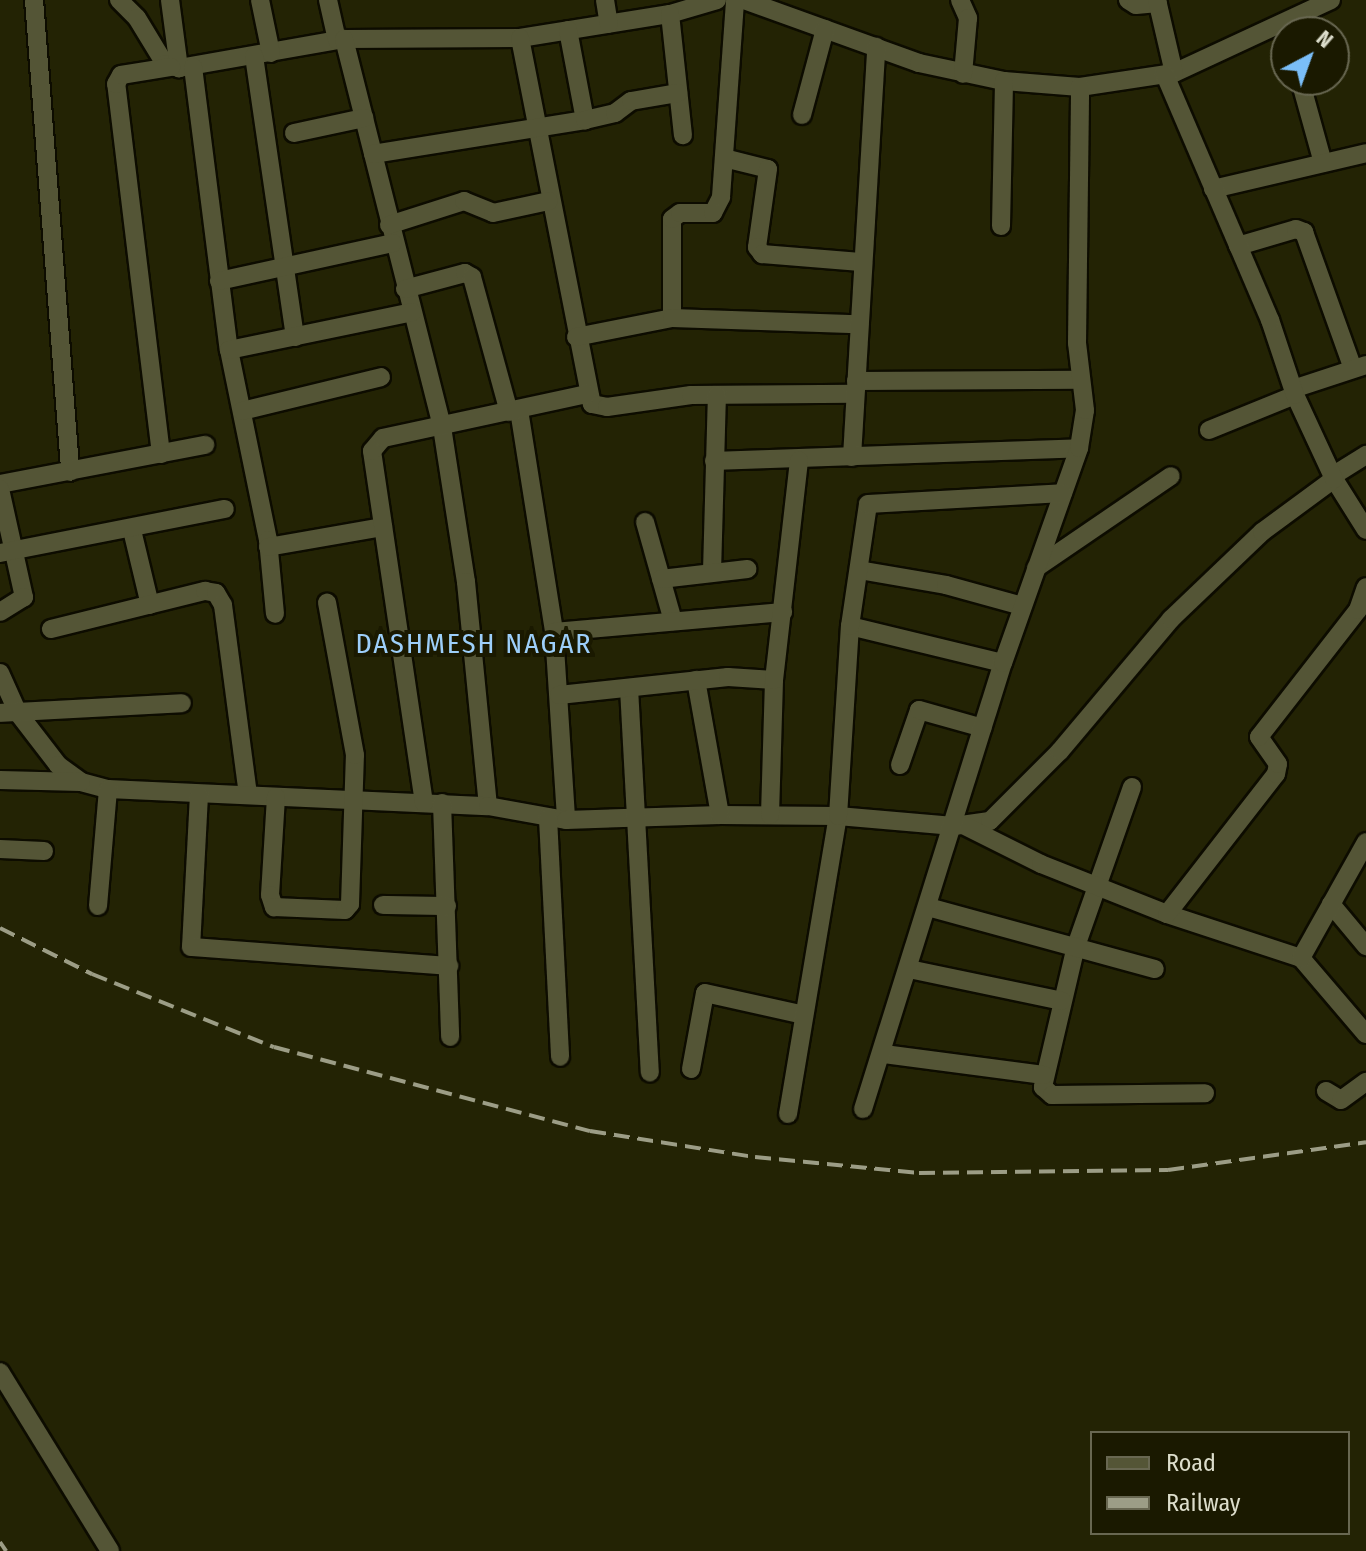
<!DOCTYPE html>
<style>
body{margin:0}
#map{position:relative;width:1366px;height:1551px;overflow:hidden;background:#232304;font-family:"Fira Sans Condensed",sans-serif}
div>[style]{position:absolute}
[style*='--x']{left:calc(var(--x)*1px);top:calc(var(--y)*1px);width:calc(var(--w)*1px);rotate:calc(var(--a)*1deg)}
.roads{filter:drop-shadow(2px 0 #0d0c00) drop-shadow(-2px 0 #0d0c00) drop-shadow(0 2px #0d0c00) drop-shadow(0 -2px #0d0c00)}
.minor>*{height:18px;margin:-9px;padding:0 9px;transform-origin:9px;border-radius:9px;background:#545536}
.rail>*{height:4px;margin-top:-2px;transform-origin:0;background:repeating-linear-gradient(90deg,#9c9d86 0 16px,transparent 0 24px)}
span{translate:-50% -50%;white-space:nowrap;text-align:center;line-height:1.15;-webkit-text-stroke:8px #1a1900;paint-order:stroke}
.neighbourhood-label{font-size:28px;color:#9dcffa;letter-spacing:2px}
.legend{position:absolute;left:1090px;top:1431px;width:260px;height:104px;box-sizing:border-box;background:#1a1900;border:2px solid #686751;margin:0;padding:10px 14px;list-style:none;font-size:24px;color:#dcddcb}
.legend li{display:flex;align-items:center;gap:16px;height:40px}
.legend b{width:40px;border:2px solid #686751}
.north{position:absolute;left:1270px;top:16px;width:80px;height:80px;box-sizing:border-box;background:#1a1900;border:2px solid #686751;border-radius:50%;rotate:41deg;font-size:22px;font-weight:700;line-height:32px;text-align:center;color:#dcddcb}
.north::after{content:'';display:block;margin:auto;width:28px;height:36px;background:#7abef8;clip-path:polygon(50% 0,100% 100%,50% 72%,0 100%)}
</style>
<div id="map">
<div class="roads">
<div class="minor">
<i style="--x:34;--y:0;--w:473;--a:85.6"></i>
<i style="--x:119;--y:0;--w:25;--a:45"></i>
<i style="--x:137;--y:18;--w:54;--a:58.7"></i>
<i style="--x:165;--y:64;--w:15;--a:16"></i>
<i style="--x:179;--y:68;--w:168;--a:-10"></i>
<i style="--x:344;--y:39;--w:176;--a:-0.3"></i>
<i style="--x:520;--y:38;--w:152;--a:-9.1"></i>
<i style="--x:670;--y:14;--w:49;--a:-16.6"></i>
<i style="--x:170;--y:0;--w:69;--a:82.5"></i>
<i style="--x:260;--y:0;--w:54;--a:78.3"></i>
<i style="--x:328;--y:0;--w:41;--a:77.3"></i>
<i style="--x:605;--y:0;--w:24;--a:81"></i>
<i style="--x:744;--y:0;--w:186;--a:19.8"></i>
<i style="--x:919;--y:63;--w:87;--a:12"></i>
<i style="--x:1004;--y:81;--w:76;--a:4.5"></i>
<i style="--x:1080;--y:87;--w:95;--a:-8.5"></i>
<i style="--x:1174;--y:73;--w:173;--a:-24.9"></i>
<i style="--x:960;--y:0;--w:20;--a:66"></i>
<i style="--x:968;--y:18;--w:56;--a:95.1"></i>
<i style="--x:1128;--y:0;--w:9;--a:32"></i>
<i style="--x:1136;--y:5;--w:22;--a:-5"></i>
<i style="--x:1157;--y:0;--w:75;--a:76.9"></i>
<i style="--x:670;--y:14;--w:122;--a:83.9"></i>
<i style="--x:568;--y:30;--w:92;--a:79.3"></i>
<i style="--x:520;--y:38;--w:373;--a:78.9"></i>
<i style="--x:592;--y:404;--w:15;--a:11"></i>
<i style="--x:607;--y:407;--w:85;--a:-8.1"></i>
<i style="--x:691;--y:395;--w:163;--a:-0.4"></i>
<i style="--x:344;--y:39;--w:400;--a:75.8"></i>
<i style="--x:442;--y:427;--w:157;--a:81.2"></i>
<i style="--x:466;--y:582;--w:225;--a:84.4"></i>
<i style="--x:254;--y:56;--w:284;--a:81.7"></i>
<i style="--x:193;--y:67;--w:285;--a:82.8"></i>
<i style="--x:229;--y:350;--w:194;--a:78.4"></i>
<i style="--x:268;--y:540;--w:74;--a:84.6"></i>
<i style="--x:1300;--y:80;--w:86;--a:74.5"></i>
<i style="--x:802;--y:115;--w:89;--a:-75"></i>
<i style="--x:294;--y:133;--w:72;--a:-12.1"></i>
<i style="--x:373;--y:154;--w:215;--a:-9.1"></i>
<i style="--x:585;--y:120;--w:31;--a:-13"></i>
<i style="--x:615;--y:113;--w:20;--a:-37"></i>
<i style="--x:631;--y:101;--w:48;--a:-9.7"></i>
<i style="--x:724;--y:158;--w:45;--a:14"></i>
<i style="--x:768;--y:169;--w:79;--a:98"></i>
<i style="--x:757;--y:247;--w:9;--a:54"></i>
<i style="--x:762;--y:254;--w:99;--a:4.6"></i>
<i style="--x:1213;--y:189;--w:157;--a:-13.2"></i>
<i style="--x:389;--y:225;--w:79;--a:-17.7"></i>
<i style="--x:464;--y:201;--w:31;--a:22"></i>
<i style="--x:493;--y:213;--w:57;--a:-12.1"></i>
<i style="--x:1001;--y:226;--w:145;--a:-88.8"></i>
<i style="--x:1238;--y:246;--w:60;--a:-16.3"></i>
<i style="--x:1296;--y:229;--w:9;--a:21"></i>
<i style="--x:1304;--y:232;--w:145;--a:70.3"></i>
<i style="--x:219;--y:281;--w:178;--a:-12.3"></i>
<i style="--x:405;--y:289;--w:62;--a:-14.9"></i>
<i style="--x:465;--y:273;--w:8;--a:30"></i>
<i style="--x:472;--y:277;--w:140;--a:74.7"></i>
<i style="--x:672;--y:318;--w:99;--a:-90"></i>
<i style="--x:672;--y:219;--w:10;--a:-37"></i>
<i style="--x:680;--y:213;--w:33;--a:0"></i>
<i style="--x:713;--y:213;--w:18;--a:-63"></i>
<i style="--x:721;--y:197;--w:197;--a:-85.9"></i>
<i style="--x:576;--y:337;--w:98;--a:-11.2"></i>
<i style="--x:672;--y:318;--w:185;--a:1.9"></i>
<i style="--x:229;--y:350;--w:187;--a:-11.7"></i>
<i style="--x:856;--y:381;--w:225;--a:-0.3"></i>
<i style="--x:1293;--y:389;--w:77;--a:-18.2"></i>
<i style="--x:519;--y:410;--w:225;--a:81"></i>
<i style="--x:554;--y:632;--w:188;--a:86.3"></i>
<i style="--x:242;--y:411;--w:143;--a:-13.7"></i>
<i style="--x:1209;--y:430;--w:93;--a:-22.1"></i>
<i style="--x:161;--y:454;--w:373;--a:-96.9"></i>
<i style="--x:116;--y:84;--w:10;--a:-61"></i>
<i style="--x:121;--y:75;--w:51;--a:-9.1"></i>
<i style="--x:852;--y:457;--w:411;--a:-86.6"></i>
<i style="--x:714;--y:461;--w:365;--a:-2"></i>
<i style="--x:1334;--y:475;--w:38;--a:-32"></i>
<i style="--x:1334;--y:479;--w:60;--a:57.9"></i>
<i style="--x:0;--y:484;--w:209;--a:-10.8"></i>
<i style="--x:0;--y:489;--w:111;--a:77.5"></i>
<i style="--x:24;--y:597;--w:28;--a:148"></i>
<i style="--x:645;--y:522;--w:103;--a:74.2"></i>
<i style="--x:132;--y:530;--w:77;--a:76.5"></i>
<i style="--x:268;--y:547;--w:117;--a:-9.9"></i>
<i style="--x:0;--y:553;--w:229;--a:-11.1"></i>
<i style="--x:1036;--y:568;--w:163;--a:-34.3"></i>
<i style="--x:859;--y:570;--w:88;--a:9.8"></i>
<i style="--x:946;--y:585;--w:79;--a:15.4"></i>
<i style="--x:712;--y:572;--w:177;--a:-88.4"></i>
<i style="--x:661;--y:579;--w:87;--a:-6.6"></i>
<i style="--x:850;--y:626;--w:157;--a:13.6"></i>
<i style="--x:51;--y:629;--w:159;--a:-13.9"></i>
<i style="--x:205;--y:591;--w:11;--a:10"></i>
<i style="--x:216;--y:593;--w:14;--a:60"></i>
<i style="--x:223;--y:605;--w:191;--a:82.5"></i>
<i style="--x:554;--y:632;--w:230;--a:-5"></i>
<i style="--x:0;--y:673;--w:44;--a:65.8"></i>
<i style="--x:18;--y:713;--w:66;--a:52.4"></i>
<i style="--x:58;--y:765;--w:29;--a:36"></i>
<i style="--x:81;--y:782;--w:28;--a:15"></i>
<i style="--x:108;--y:789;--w:380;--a:2.6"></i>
<i style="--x:488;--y:806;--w:79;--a:10.2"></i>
<i style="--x:566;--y:820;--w:154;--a:-1.9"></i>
<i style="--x:720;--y:815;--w:118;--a:0.5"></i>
<i style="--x:838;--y:816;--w:116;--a:4.9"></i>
<i style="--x:954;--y:826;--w:36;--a:-8"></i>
<i style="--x:990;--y:821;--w:99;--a:-45"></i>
<i style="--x:1060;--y:751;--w:172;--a:-49.9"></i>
<i style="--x:1171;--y:619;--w:126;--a:-43.7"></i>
<i style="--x:1262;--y:532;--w:89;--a:-36.4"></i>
<i style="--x:1334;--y:479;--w:93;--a:-114.9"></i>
<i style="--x:1295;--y:395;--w:79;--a:-108.4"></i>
<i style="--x:1270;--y:320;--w:267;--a:-113.2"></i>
<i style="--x:696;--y:680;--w:137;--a:79.9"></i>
<i style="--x:629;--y:688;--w:385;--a:86.9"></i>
<i style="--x:559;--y:695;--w:170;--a:-6.1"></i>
<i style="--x:728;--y:677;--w:46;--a:3.7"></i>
<i style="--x:0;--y:713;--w:182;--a:-3.1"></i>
<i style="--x:900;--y:765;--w:58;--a:-70.9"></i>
<i style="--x:919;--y:710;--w:66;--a:15.7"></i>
<i style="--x:0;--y:780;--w:81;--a:1.4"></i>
<i style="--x:1132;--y:787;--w:169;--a:109.4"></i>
<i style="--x:1076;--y:946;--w:145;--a:103.2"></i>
<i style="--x:1043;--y:1087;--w:12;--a:42"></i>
<i style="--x:1052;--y:1095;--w:153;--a:-0.7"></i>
<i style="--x:199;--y:795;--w:152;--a:93"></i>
<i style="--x:191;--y:947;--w:259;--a:4.2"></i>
<i style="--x:276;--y:797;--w:98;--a:93.5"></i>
<i style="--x:270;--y:895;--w:13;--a:72"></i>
<i style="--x:274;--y:907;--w:71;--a:2.4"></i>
<i style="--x:345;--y:910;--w:8;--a:-50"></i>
<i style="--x:350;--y:904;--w:149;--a:-88.1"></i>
<i style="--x:355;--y:755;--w:155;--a:-100.4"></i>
<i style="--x:424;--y:803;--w:356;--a:-98.4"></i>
<i style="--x:372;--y:451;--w:17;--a:-50"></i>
<i style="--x:383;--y:438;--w:209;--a:-12.2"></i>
<i style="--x:442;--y:803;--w:234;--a:88"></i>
<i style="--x:770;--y:815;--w:135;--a:-88.3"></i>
<i style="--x:774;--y:680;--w:221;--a:-83.5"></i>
<i style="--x:548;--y:818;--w:239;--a:87.1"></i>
<i style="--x:965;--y:826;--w:85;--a:26.6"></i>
<i style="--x:1041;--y:864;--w:136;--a:21.6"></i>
<i style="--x:1167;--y:914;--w:141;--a:18.2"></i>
<i style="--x:1301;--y:958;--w:100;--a:49.5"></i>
<i style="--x:0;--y:849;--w:44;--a:2.6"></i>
<i style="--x:1331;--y:904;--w:55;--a:50.2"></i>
<i style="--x:383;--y:905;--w:64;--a:0.9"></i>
<i style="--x:98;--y:906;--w:117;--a:-85.1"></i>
<i style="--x:928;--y:907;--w:235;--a:15.3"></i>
<i style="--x:1167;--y:914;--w:177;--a:-52.1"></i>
<i style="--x:1276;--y:774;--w:10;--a:-79"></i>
<i style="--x:1278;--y:764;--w:33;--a:-125"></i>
<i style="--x:1259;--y:737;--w:161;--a:-52.1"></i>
<i style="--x:1358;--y:610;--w:24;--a:-71"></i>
<i style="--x:1301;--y:958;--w:133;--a:-60.7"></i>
<i style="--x:909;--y:969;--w:156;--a:11.8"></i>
<i style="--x:884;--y:1054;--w:161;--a:7.5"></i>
<i style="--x:691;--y:1069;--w:77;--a:-79.6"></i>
<i style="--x:705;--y:993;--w:101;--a:12.5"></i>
<i style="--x:1326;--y:1091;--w:17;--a:31"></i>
<i style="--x:1341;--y:1100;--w:31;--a:-36"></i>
<i style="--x:863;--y:1109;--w:467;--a:-72.6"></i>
<i style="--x:1003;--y:663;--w:228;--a:-70.5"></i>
<i style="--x:1079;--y:448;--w:38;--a:-81"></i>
<i style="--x:1085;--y:410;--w:67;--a:-96.8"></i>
<i style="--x:1077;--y:343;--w:256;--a:-89.3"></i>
<i style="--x:788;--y:1114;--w:302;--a:-80.5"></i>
<i style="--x:838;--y:816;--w:190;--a:-86.4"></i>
<i style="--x:850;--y:626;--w:123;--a:-81.6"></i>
<i style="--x:868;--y:504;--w:195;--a:-3.2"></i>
<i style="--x:0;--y:1372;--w:210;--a:58.4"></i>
</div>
</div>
<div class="rail">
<i style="--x:0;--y:928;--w:103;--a:26.6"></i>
<i style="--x:92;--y:974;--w:196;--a:21.9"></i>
<i style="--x:274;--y:1047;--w:327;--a:14.9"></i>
<i style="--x:590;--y:1131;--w:167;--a:9"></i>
<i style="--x:755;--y:1157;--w:165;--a:5.6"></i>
<i style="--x:919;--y:1173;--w:249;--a:-0.7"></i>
<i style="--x:1168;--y:1170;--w:200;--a:-8"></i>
<i style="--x:0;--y:1542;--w:11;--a:56"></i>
</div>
<div class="neighbourhood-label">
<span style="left:474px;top:644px">DASHMESH NAGAR</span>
</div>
<ul class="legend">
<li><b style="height:10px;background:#545536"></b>Road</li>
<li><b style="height:10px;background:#9c9d86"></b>Railway</li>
</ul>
<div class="north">N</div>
</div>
